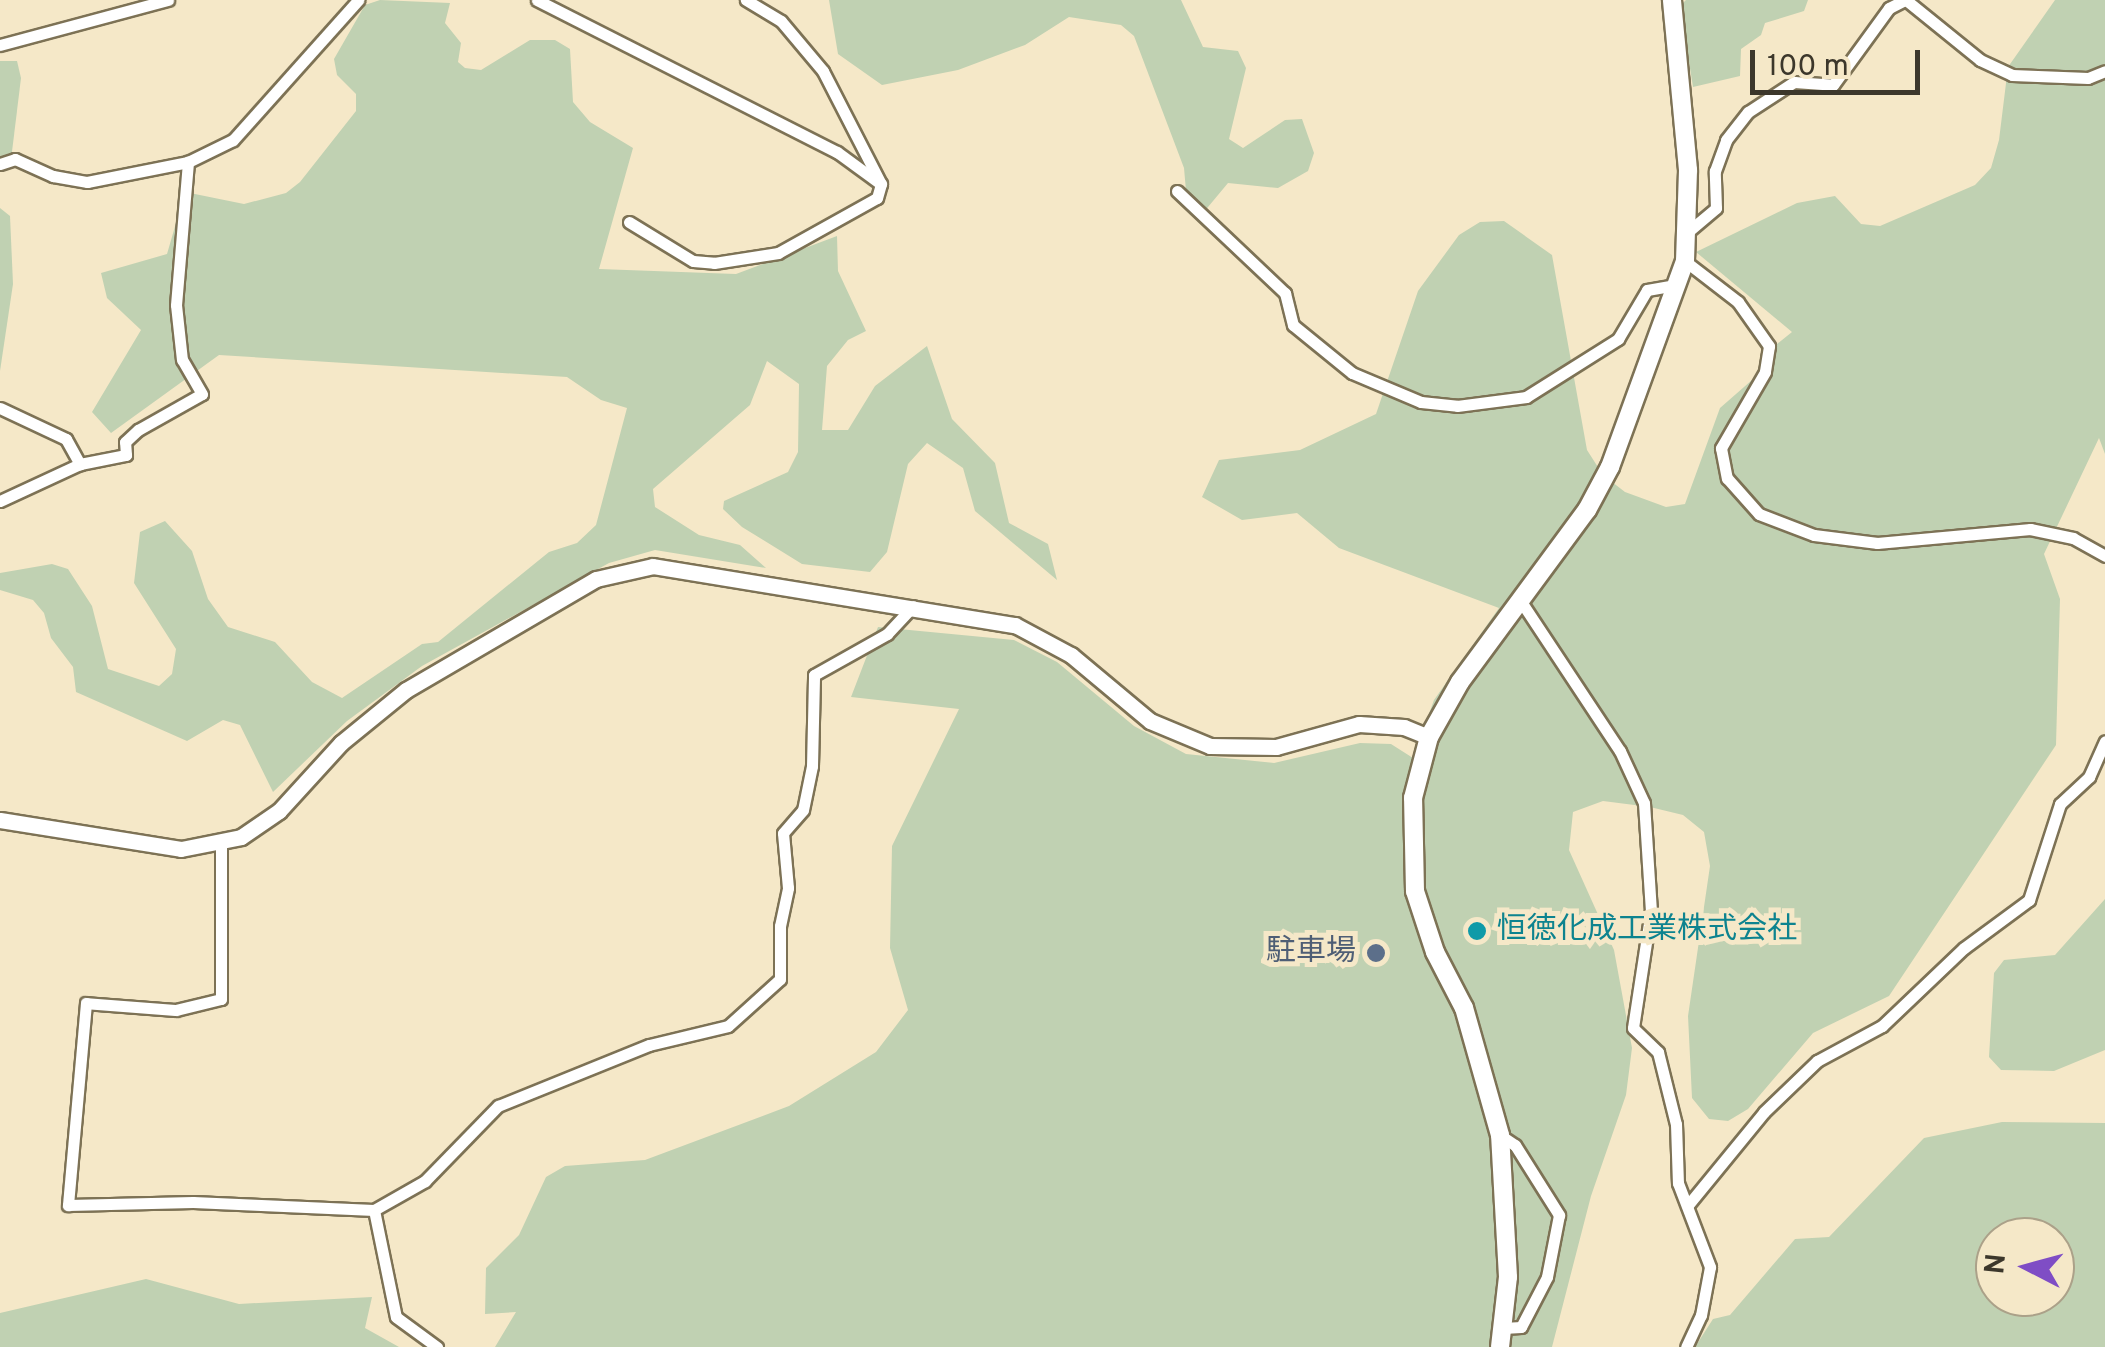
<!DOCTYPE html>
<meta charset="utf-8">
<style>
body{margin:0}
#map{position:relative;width:2105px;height:1347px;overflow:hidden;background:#f5e8c8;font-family:Overpass,"Noto Sans JP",sans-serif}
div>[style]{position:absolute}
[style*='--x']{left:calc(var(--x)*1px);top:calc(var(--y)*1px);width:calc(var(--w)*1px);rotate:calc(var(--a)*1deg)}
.green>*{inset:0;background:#c0d1b2}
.roads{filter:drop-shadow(2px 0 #7d7255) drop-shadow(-2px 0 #7d7255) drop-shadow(0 2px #7d7255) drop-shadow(0 -2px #7d7255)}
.minor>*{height:11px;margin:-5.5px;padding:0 5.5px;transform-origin:5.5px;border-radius:5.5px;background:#fff}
.tertiary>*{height:15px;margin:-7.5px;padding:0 7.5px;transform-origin:7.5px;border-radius:7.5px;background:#fff}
.secondary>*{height:18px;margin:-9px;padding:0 9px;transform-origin:9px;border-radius:9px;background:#fff}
.dots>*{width:28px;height:28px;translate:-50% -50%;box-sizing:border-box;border:5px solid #f5e8c8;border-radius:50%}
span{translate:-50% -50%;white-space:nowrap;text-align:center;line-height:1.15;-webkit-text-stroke:10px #f5e8c8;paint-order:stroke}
.culture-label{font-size:30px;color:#0d838f}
.left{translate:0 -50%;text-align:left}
.service-label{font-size:30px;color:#4e5e75}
.right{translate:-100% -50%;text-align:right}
.north{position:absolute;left:1975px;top:1217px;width:100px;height:100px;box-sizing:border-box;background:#f5e8c8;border:2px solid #aba189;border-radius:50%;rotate:276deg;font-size:28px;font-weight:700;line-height:40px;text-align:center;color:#3c372b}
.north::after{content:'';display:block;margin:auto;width:35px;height:45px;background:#7f4dc5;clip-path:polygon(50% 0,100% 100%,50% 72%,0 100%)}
.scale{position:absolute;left:1750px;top:50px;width:170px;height:45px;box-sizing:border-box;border:5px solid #3c372b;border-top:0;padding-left:12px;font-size:30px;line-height:35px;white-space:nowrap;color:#3c372b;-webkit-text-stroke:8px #f5e8c8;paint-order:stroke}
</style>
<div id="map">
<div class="green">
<i style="clip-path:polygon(380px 0,450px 3px,445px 23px,461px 43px,458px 62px,465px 68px,481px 70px,530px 40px,555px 40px,570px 49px,573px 102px,590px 122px,633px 148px,599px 269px,736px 274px,837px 236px,838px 271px,866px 331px,848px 340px,827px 366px,822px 430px,848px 430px,875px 386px,927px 346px,952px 419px,995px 463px,1009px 523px,1048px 544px,1057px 580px,975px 511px,963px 468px,927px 443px,908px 464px,887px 552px,870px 572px,802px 564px,742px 527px,723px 509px,724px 501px,788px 472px,798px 452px,799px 384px,767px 361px,750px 405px,653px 489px,655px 507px,699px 535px,740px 545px,766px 568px,655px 550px,609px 563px,422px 666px,347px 721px,273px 792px,240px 725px,223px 720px,187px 741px,76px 692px,73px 667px,51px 638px,44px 613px,33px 600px,0 590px,0 573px,52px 564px,68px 569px,92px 606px,108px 669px,159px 686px,172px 674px,176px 649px,134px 583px,140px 532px,165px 521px,192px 551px,208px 599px,228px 627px,275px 642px,312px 682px,342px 698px,422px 644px,438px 642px,549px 552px,577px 543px,596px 525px,627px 408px,601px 400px,567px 377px,219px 355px,111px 433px,92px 412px,141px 330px,107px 298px,101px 273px,167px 254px,185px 192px,244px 204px,286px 193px,300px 182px,356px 111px,356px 94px,337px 75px,334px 59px,365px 5px)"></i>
<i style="clip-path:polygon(829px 0,1181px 0,1203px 47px,1238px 51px,1246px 68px,1229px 139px,1243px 148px,1285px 120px,1302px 119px,1314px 153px,1308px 171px,1278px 188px,1228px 183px,1203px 213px,1187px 202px,1184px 168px,1134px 36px,1121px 25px,1069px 17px,1025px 45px,958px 70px,882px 85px,838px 54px)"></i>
<i style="clip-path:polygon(1686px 0,1808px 0,1804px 11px,1765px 23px,1761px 35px,1741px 49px,1740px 76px,1693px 87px,1680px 6px)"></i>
<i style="clip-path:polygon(2055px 0,2105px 0,2105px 454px,2099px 438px,2044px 554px,2060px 599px,2056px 745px,1889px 996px,1813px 1033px,1748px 1109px,1728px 1121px,1709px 1119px,1692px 1098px,1688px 1016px,1710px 866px,1704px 832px,1683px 815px,1650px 807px,1603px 801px,1573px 812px,1569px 850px,1614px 950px,1632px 1048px,1626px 1095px,1591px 1196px,1552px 1347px,495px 1347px,516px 1312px,485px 1314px,486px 1268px,519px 1235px,546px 1177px,565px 1166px,645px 1160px,789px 1106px,876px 1052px,908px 1010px,890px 948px,892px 846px,959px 709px,851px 697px,878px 627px,1014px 640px,1057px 662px,1134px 726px,1186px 754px,1274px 763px,1360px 743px,1391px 744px,1413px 758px,1434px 700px,1499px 608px,1339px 548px,1297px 513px,1242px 520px,1202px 497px,1219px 460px,1300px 450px,1376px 414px,1418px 291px,1459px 235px,1480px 222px,1504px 221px,1552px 255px,1587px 450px,1603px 475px,1625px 492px,1666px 507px,1685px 504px,1720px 408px,1768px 366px,1777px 344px,1792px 332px,1696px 252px,1797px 203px,1835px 196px,1861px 224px,1880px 226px,1975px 185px,1991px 168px,1999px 140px,2008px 67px)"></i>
<i style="clip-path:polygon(0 61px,17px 61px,21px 78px,10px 168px,0 171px)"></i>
<i style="clip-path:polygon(0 208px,10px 216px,13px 284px,0 371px)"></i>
<i style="clip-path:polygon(2105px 899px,2105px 1050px,2054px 1071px,2001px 1070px,1989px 1057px,1994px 973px,2004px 960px,2055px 955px)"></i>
<i style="clip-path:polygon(evenodd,2002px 1122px,2105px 1123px,2105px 1347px,1695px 1347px,1713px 1319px,1730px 1315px,1795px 1239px,1829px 1237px,1924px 1138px,2002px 1122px,1995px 1237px,2055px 1237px,2055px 1297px,1995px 1297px,1995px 1237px)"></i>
<i style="clip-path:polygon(146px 1279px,239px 1304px,372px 1297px,365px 1328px,399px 1347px,0 1347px,0 1313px)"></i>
</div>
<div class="roads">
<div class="minor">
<i style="--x:537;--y:0;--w:336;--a:26.9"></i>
<i style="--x:837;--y:152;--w:51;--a:36.2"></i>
<i style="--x:1906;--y:0;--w:95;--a:39"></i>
<i style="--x:1980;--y:60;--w:35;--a:25"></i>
<i style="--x:2012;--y:75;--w:76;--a:2.3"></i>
<i style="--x:2088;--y:78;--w:18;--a:-22"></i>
<i style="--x:0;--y:45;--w:174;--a:-15"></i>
<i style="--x:0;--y:164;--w:16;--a:-18"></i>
<i style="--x:15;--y:159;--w:42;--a:24.1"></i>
<i style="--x:53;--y:176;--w:35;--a:10"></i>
<i style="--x:87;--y:182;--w:103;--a:-11.2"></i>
<i style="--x:188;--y:162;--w:50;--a:-26.1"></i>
<i style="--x:233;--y:140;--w:188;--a:-48.2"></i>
<i style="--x:1177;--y:191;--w:149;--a:43.4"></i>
<i style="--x:1285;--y:293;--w:33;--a:76"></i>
<i style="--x:1293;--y:325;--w:76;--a:39.1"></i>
<i style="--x:1352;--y:373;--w:75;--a:22.8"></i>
<i style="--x:1421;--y:402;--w:36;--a:6"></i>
<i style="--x:1457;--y:406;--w:70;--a:-7.4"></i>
<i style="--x:1526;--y:397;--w:109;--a:-32.2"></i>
<i style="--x:1618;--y:339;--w:57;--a:-59.4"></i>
<i style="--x:1647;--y:290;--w:29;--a:-10"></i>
<i style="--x:629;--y:222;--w:75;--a:31.4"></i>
<i style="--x:693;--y:261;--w:21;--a:5"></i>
<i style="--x:714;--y:263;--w:65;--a:-8.9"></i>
<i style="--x:778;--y:253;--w:113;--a:-29.1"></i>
<i style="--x:877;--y:198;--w:15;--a:-74"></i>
<i style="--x:881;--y:184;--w:127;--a:-117.2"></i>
<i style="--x:823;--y:71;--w:65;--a:-130"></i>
<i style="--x:781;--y:21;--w:41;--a:-149"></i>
<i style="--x:1690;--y:230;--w:34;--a:-40"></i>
<i style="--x:1716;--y:208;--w:37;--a:-92"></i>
<i style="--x:1715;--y:171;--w:33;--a:-70"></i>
<i style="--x:1726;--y:140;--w:36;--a:-52"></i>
<i style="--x:1748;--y:112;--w:55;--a:-33.1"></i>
<i style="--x:1794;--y:82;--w:39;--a:4"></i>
<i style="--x:1833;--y:85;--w:95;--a:-54"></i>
<i style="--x:1889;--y:8;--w:18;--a:-27"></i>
<i style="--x:1685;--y:261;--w:67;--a:37.7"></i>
<i style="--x:1738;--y:302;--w:54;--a:54.8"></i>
<i style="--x:1769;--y:346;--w:26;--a:99"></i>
<i style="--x:1765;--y:372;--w:88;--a:120.1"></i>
<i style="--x:1721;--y:448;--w:31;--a:79"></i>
<i style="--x:1727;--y:478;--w:48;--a:48.4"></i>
<i style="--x:1759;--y:514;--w:59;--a:20.9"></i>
<i style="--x:1814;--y:535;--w:64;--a:7.2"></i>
<i style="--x:1877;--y:543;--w:154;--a:-5.2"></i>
<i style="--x:2030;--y:529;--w:44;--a:11.8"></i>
<i style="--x:2073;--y:538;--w:37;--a:29"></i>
<i style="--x:0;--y:408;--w:73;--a:25.2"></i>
<i style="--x:66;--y:439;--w:29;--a:61"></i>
<i style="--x:0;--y:501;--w:88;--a:-24.8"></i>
<i style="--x:80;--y:464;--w:47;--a:-11.1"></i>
<i style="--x:126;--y:455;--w:13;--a:-94"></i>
<i style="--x:125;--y:442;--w:18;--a:-43"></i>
<i style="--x:138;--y:430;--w:73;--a:-29.4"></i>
<i style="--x:202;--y:394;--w:39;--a:-120"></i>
<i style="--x:182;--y:360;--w:55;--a:-96.2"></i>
<i style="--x:176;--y:305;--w:144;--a:-85.2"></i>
<i style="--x:1520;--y:600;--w:181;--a:56.5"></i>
<i style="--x:1620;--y:751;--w:57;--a:65.2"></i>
<i style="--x:1644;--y:803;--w:107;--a:86.3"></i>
<i style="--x:1651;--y:910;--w:119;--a:98.7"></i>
<i style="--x:1633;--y:1028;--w:35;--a:44"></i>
<i style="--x:1658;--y:1052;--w:74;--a:76"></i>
<i style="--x:1676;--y:1124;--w:59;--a:88.1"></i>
<i style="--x:1678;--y:1183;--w:90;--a:69.1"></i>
<i style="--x:1710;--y:1267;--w:49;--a:100.6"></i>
<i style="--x:1701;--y:1315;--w:35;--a:115"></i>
<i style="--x:221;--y:845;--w:154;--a:90"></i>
<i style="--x:221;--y:999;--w:46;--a:166.3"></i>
<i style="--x:176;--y:1010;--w:90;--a:-175.6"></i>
<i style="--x:86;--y:1003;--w:203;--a:95.1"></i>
<i style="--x:68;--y:1205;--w:125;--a:-1.4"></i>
<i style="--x:193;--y:1202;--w:181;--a:2.5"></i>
<i style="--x:374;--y:1210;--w:59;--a:-29.6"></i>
<i style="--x:425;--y:1181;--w:105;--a:-45.8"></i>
<i style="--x:498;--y:1106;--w:163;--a:-22"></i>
<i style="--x:649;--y:1045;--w:81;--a:-13.5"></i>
<i style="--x:728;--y:1026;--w:70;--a:-42.1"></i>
<i style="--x:780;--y:979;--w:53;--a:-90"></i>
<i style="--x:780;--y:926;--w:39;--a:-78"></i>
<i style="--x:788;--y:888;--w:55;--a:-95.2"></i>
<i style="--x:783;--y:833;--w:30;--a:-49"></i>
<i style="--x:803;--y:810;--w:45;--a:-78.4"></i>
<i style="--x:812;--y:766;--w:91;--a:-88.7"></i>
<i style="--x:814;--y:675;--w:84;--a:-29.3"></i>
<i style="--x:887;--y:634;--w:38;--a:-47"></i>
<i style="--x:1500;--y:1135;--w:18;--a:34"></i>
<i style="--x:1515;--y:1145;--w:83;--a:57.8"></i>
<i style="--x:1559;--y:1215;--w:63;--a:101"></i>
<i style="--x:1547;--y:1277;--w:56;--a:117.5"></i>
<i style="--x:1521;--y:1327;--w:18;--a:177"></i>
<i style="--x:1688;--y:1205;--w:120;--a:-50.7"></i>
<i style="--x:1764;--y:1112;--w:74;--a:-43.9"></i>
<i style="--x:1817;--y:1061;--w:74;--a:-28.3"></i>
<i style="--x:1882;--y:1026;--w:113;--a:-43.6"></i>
<i style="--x:1964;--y:948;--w:81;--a:-36.4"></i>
<i style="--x:2029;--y:900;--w:101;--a:-72.1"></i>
<i style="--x:2060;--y:804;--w:40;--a:-43"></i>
<i style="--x:2089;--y:777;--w:39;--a:-66"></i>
<i style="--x:374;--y:1210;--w:109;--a:78.4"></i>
<i style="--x:396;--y:1317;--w:51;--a:36.2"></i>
</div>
<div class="tertiary">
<i style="--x:0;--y:820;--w:183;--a:9.1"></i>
<i style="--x:181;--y:849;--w:61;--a:-11.3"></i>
<i style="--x:241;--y:837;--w:46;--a:-34.4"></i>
<i style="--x:279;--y:811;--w:92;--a:-47.6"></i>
<i style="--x:341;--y:743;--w:84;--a:-39.2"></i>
<i style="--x:406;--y:690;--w:220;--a:-30.3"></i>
<i style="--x:596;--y:579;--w:58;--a:-12.8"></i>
<i style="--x:653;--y:566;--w:367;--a:9.3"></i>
<i style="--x:1015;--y:625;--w:64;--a:28.2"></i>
<i style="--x:1071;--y:655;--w:103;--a:39.9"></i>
<i style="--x:1150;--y:721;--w:65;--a:22.6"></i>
<i style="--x:1210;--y:746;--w:66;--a:0.9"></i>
<i style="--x:1276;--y:747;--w:86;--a:-15.5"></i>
<i style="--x:1359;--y:724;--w:45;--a:3.8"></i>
<i style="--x:1404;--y:727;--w:27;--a:22"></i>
</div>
<div class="secondary">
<i style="--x:1500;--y:1347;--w:70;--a:-83.5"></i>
<i style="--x:1508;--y:1277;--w:142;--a:-93.2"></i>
<i style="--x:1500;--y:1135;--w:132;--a:-105.8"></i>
<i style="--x:1464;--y:1008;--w:63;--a:-117.4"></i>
<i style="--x:1435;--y:952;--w:64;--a:-108.2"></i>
<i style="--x:1415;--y:891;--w:93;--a:-91.2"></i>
<i style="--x:1413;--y:798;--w:63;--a:-75.3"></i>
<i style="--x:1429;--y:737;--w:63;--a:-60.6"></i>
<i style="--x:1460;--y:682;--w:214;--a:-53.6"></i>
<i style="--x:1587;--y:510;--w:49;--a:-61.9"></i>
<i style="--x:1610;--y:467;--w:219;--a:-70"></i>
<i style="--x:1685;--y:261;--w:91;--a:-88.1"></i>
<i style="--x:1688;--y:170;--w:171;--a:-95.4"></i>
</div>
</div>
<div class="dots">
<i style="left:1477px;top:931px;background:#0f9aa8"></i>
<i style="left:1376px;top:953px;background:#5c6f8a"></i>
</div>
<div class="culture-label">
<span class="left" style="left:1497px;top:931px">恒徳化成工業株式会社</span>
</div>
<div class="service-label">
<span class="right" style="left:1356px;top:953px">駐車場</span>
</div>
<div class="north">N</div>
<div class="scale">100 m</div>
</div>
